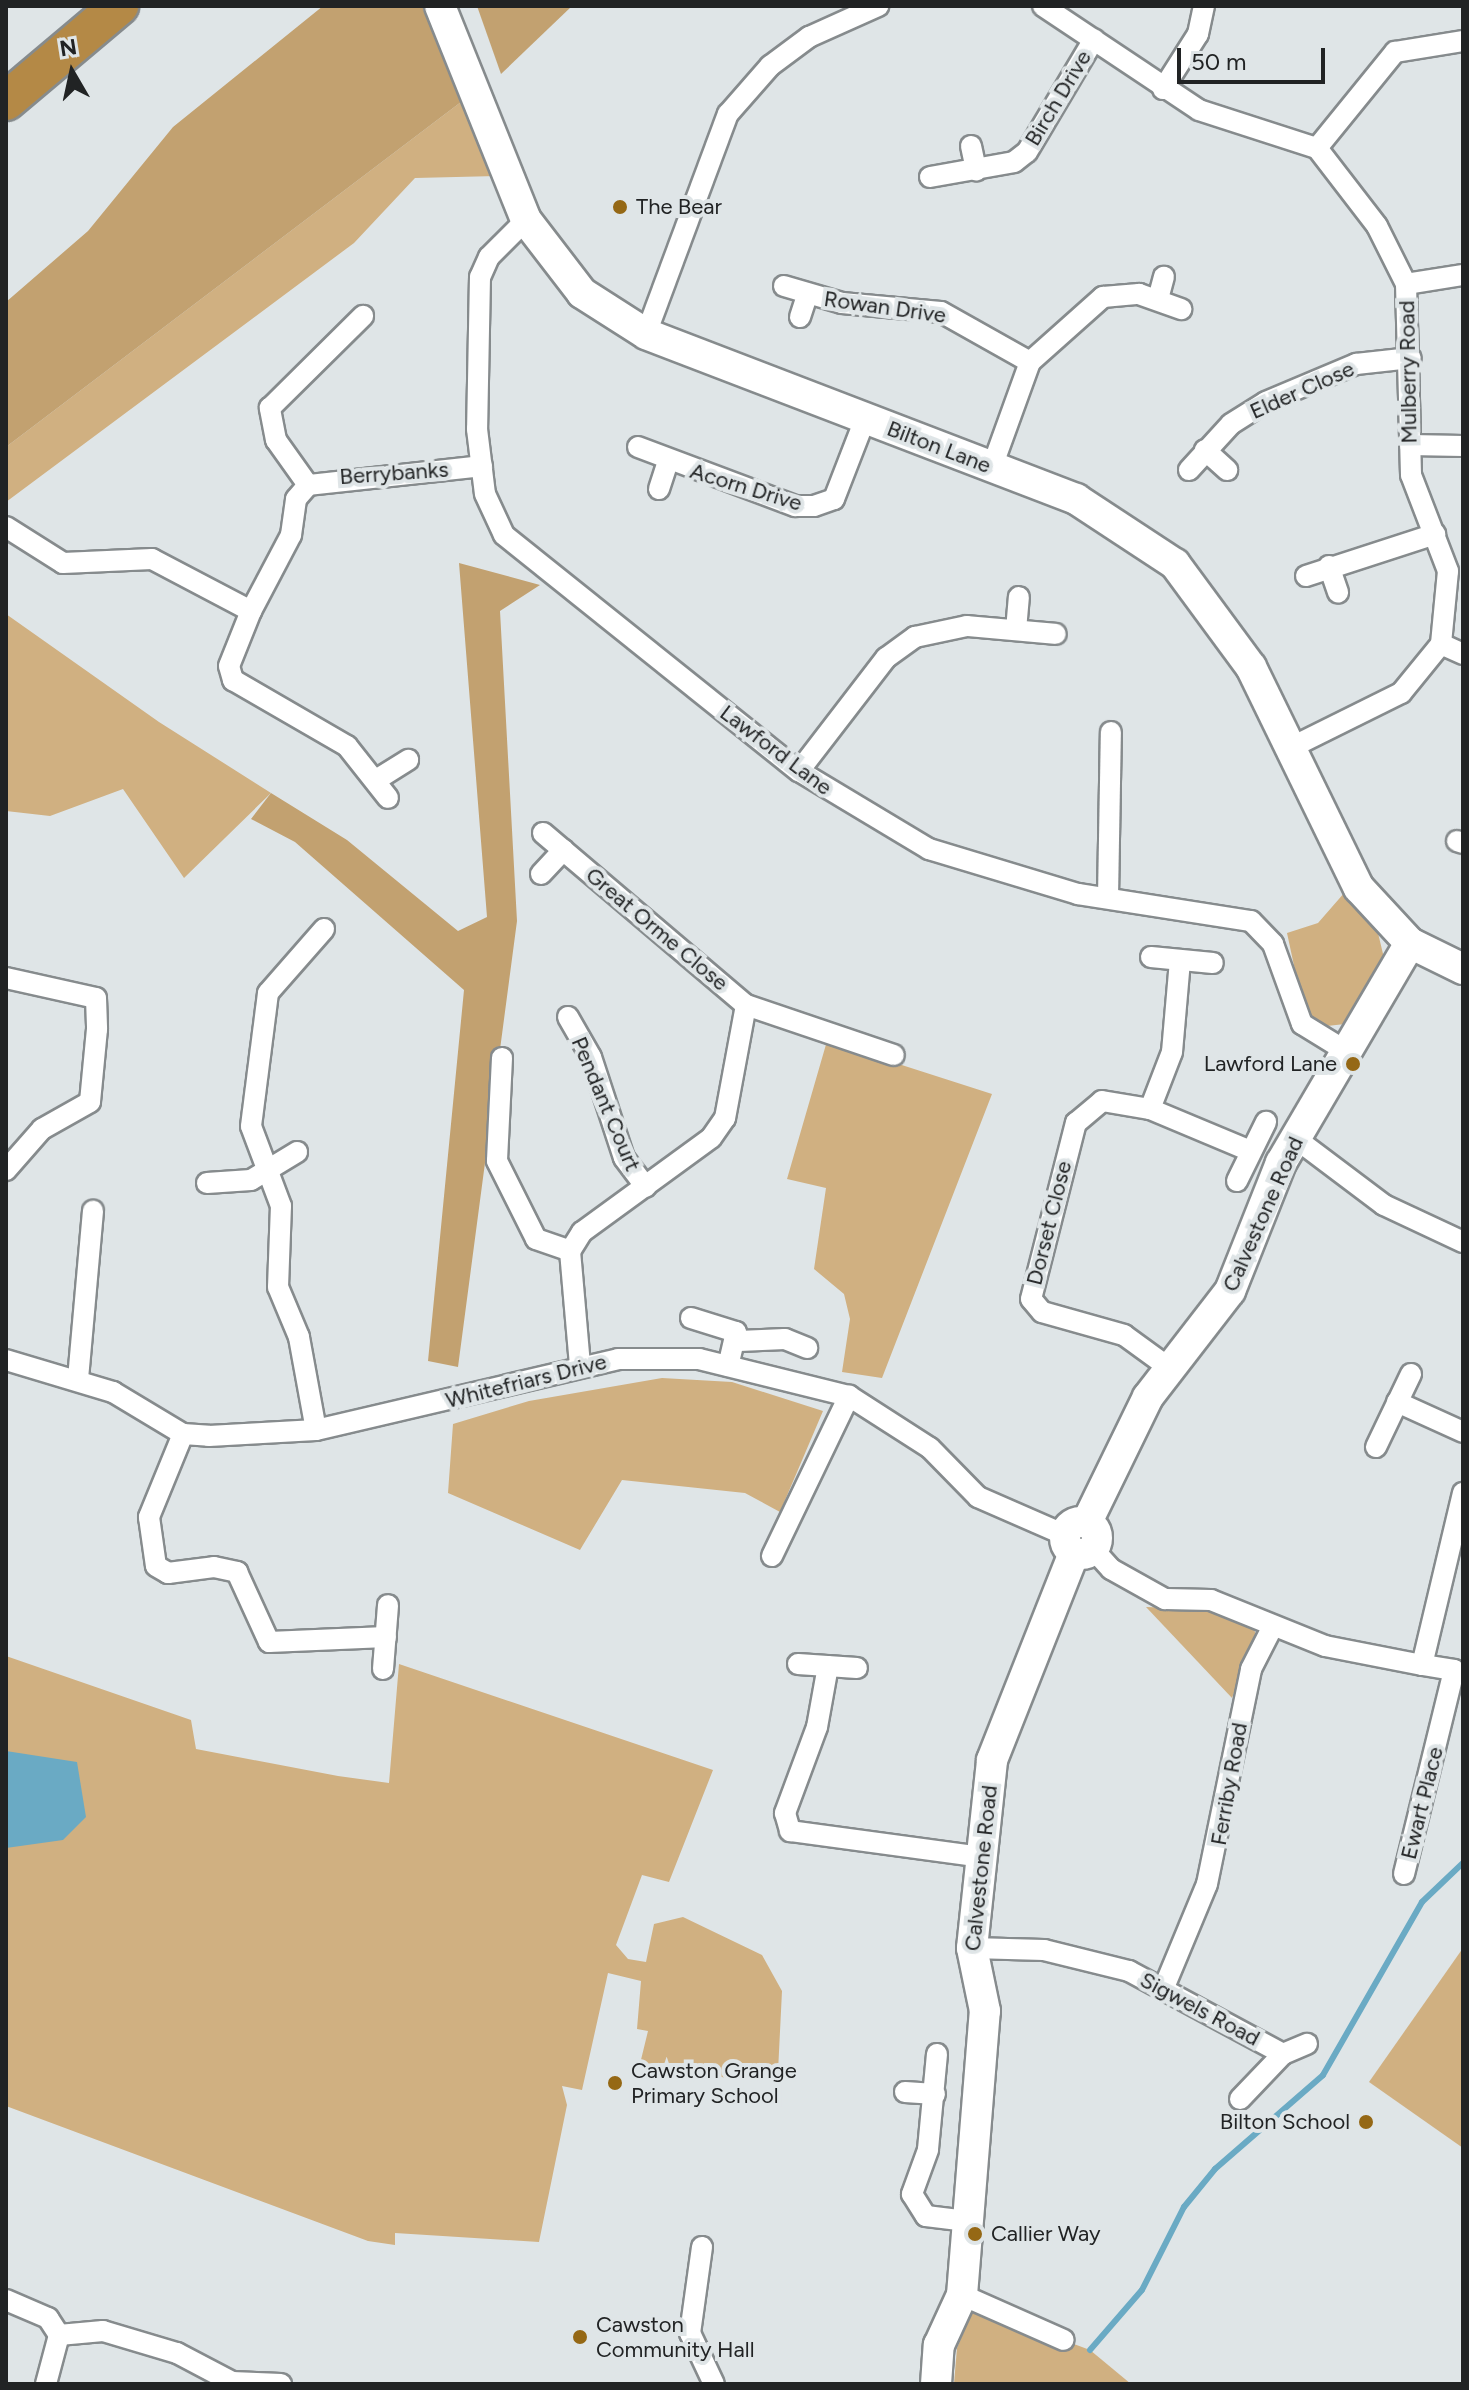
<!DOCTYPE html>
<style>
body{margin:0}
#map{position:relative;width:1469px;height:2390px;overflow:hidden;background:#dfe5e7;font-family:Figtree,sans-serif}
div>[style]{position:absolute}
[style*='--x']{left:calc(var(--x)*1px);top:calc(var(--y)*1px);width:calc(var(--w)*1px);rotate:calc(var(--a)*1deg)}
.green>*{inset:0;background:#d0b081}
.forest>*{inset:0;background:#c2a170}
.water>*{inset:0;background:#6aaac4}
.stream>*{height:6px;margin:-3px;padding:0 3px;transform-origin:3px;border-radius:3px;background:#6aaac4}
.roads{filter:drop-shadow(2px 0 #868b8d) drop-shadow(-2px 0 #868b8d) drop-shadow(0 2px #868b8d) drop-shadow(0 -2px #868b8d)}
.street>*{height:20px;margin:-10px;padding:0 10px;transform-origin:10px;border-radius:10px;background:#fff}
.secondary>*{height:30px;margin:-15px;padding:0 15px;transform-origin:15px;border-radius:15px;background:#fff}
.secondary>.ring{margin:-15px;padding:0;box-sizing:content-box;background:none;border:30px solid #fff;border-radius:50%}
.highway>*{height:38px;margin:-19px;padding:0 19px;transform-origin:19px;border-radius:19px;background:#b48946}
.dots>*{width:22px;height:22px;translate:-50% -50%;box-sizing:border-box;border:4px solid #dfe5e7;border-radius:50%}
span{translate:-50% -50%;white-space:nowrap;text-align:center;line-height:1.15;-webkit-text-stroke:8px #dfe5e7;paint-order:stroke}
.street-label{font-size:22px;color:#212324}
.poi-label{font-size:22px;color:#212324}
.left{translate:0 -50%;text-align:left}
.right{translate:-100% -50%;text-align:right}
.frame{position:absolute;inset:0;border:8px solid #212324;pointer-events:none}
.north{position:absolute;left:32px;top:32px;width:80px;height:80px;-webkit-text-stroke:6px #dfe5e7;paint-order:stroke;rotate:351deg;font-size:22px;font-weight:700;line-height:32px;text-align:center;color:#212324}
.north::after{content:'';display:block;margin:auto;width:28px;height:36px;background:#212324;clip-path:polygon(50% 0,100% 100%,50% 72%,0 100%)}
.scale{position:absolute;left:1177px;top:48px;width:148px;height:36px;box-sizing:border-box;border:4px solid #212324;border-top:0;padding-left:10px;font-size:24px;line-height:28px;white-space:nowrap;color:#212324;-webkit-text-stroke:6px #dfe5e7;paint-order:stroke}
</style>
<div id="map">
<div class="green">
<i style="clip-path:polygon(461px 102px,497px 176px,415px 178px,354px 243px,6px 502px,6px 447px)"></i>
<i style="clip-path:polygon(6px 614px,159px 722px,271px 793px,184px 878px,123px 789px,50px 816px,6px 811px)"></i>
<i style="clip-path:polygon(1345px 892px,1378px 933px,1384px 958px,1345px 1024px,1318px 1027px,1304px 1012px,1287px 933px,1318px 923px)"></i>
<i style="clip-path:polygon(827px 1041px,992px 1094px,882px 1378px,842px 1372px,850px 1319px,844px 1294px,814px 1269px,826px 1188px,787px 1179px)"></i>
<i style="clip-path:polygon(662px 1378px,732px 1382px,823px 1411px,780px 1512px,745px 1493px,622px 1480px,580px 1550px,448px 1493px,453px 1424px,529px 1401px)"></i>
<i style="clip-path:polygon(1146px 1607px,1199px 1609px,1251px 1624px,1256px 1634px,1232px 1698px)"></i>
<i style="clip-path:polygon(6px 1656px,191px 1720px,196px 1749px,338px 1776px,389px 1783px,399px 1664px,713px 1770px,669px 1882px,642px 1875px,616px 1945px,628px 1959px,646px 1962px,654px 1924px,683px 1917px,762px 1955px,782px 1991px,778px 2072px,731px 2079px,676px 2067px,673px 2076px,639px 2068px,648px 2031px,637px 2029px,641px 1981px,608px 1973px,582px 2090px,562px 2086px,567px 2105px,539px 2242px,395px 2233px,395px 2245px,368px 2241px,6px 2106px)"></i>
<i style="clip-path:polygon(1463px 1948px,1463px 2148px,1369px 2082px)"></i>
<i style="clip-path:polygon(974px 2307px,1090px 2350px,1131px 2384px,954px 2384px,957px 2348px)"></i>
</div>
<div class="forest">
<i style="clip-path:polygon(323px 6px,422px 6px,461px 102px,6px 447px,6px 302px,88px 231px,173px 127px)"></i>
<i style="clip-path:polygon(477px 6px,572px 6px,501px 74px)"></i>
<i style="clip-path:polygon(459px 563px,540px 585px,500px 611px,517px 921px,458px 1367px,428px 1361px,464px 990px,295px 842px,251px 819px,271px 793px,347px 840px,458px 931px,487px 917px)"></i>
</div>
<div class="water">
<i style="clip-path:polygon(6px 1751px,77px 1762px,86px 1817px,63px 1840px,6px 1848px)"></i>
</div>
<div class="stream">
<i style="--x:1090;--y:2350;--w:79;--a:-49.1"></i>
<i style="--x:1142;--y:2290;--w:93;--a:-63.2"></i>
<i style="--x:1184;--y:2207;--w:49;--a:-50.8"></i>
<i style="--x:1215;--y:2169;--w:143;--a:-41"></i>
<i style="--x:1323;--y:2075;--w:199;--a:-60.2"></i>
<i style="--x:1422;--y:1902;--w:57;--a:-43.6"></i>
</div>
<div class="roads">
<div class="street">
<i style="--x:1043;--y:6;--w:187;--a:33.7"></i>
<i style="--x:1199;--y:110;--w:124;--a:17.9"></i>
<i style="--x:1317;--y:148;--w:98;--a:52.4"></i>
<i style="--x:1377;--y:226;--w:65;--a:63.4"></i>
<i style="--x:1406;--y:284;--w:191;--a:88.5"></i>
<i style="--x:1411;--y:475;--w:103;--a:68.9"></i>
<i style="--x:1448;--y:571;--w:73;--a:95.5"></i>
<i style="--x:1441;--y:644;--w:63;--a:129.2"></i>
<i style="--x:1401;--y:693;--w:124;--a:153.6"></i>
<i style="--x:1163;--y:89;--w:65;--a:-57.5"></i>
<i style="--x:1198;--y:34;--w:29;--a:-78"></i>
<i style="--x:971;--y:146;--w:25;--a:78"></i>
<i style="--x:1317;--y:148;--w:124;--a:-50.9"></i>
<i style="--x:1395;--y:52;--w:69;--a:-9.2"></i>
<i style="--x:930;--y:177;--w:85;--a:-10.1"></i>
<i style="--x:1014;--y:162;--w:16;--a:-38"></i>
<i style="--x:1027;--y:152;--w:131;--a:-59.3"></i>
<i style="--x:526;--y:220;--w:52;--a:135"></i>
<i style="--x:489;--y:257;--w:22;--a:114"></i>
<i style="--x:480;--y:277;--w:152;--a:91.1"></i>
<i style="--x:477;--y:429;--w:65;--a:83"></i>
<i style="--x:485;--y:494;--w:45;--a:65.1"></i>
<i style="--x:504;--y:535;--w:378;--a:38.7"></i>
<i style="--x:799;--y:771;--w:152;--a:31"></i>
<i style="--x:929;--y:849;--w:156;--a:16.8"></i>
<i style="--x:1078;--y:894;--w:175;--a:8.9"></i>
<i style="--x:1251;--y:921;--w:32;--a:46"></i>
<i style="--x:1273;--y:944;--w:85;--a:70.1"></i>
<i style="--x:1302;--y:1024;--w:52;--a:31.5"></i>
<i style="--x:1406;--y:284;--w:58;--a:-9"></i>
<i style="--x:784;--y:286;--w:60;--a:16.3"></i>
<i style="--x:842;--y:303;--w:99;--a:5.2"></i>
<i style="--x:941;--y:312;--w:102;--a:29.3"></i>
<i style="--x:1030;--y:362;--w:112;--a:109.9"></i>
<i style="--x:1158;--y:299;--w:23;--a:-75"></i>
<i style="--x:800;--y:317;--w:22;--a:-72"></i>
<i style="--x:646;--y:334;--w:235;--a:-69.6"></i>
<i style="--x:728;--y:114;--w:64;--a:-48.8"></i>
<i style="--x:770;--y:66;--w:49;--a:-36.6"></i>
<i style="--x:809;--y:37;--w:76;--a:-24.2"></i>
<i style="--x:1030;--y:362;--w:98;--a:-41.7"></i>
<i style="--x:1103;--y:297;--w:36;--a:-5"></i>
<i style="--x:1139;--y:294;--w:45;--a:19.7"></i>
<i style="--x:1410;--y:445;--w:53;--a:1.1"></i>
<i style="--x:638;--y:447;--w:168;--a:20.6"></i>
<i style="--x:795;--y:506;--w:19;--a:0"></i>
<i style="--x:814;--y:506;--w:21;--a:-19"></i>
<i style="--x:834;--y:499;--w:86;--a:-68.8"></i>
<i style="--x:1205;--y:450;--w:30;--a:42"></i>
<i style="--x:1189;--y:470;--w:62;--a:-47.6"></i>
<i style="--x:1231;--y:424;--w:41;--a:-32.2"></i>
<i style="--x:1266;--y:402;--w:98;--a:-22.9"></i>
<i style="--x:1356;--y:364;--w:55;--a:-6.2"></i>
<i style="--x:308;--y:485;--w:175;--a:-6.2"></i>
<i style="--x:659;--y:489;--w:28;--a:-72"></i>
<i style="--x:6;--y:527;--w:67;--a:32.3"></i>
<i style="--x:63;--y:563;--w:89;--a:-2.6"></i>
<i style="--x:152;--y:559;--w:112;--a:27.7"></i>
<i style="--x:251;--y:611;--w:86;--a:-62.2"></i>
<i style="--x:291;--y:535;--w:36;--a:-82"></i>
<i style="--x:296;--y:499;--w:18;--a:-49"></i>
<i style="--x:308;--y:485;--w:55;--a:-125.4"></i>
<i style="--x:276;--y:440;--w:33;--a:-101"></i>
<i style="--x:270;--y:408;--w:131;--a:-44.7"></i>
<i style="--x:1329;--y:566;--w:28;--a:71"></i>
<i style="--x:1306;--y:576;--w:136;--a:-18"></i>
<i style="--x:251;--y:611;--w:59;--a:111.8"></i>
<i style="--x:229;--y:666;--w:15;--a:74"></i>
<i style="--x:233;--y:680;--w:132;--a:30.1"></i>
<i style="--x:347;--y:746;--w:66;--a:51.7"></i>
<i style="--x:1016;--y:630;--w:33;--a:-85"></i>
<i style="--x:1441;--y:644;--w:24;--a:24"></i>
<i style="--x:799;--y:771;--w:143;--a:-52.4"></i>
<i style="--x:886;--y:658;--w:36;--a:-36"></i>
<i style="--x:915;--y:637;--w:53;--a:-11.9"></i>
<i style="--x:967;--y:626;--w:89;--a:5.1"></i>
<i style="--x:376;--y:780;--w:38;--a:-32"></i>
<i style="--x:543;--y:833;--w:266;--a:40.3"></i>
<i style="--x:746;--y:1005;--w:115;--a:100.5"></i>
<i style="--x:725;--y:1118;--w:24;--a:125"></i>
<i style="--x:711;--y:1138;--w:160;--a:143.9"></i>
<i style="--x:582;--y:1232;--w:22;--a:122"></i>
<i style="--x:570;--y:1251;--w:115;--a:85"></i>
<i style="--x:1457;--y:841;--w:6;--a:18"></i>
<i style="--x:541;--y:874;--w:33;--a:-47"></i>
<i style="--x:1108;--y:897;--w:165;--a:-89"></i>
<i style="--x:1151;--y:957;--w:62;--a:5.5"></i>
<i style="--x:6;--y:978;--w:92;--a:12.5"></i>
<i style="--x:96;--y:998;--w:31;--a:88"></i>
<i style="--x:97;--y:1029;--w:73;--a:95.5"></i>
<i style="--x:90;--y:1102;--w:55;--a:150.6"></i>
<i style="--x:42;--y:1129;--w:55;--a:131.3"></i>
<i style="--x:746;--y:1005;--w:156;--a:18.7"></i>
<i style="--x:568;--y:1017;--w:46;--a:60.1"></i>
<i style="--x:591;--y:1057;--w:106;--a:71.9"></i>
<i style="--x:624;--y:1158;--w:36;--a:53"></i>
<i style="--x:502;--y:1058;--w:103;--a:92.8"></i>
<i style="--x:497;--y:1161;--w:87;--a:63.4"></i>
<i style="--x:536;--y:1239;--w:36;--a:19"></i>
<i style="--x:1150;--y:1109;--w:61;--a:-68.9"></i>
<i style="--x:1172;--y:1052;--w:92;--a:-85"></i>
<i style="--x:1295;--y:1138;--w:111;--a:37"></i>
<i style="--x:1384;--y:1205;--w:87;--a:25.1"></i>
<i style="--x:1237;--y:1181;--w:66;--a:-63.8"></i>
<i style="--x:207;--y:1183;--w:44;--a:-3.9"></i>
<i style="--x:251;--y:1180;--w:54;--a:-31.3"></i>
<i style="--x:691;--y:1318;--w:47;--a:17.3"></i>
<i style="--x:736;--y:1332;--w:35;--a:103"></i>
<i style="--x:739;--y:1341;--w:46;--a:-2.5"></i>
<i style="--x:785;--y:1339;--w:24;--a:22"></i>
<i style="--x:6;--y:1360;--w:112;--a:16.7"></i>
<i style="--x:113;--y:1392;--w:82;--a:31"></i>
<i style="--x:183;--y:1434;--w:26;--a:4"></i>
<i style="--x:209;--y:1436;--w:107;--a:-3.2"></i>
<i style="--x:316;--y:1430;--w:310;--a:-13.2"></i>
<i style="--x:618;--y:1359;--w:81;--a:0"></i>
<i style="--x:699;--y:1359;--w:154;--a:13.9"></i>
<i style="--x:849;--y:1396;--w:96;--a:32.7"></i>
<i style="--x:930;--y:1448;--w:69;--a:45.6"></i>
<i style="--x:978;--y:1497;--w:95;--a:23.6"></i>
<i style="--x:1168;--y:1367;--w:54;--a:-144"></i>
<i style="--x:1124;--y:1335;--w:85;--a:-164.3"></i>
<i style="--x:1042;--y:1312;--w:17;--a:-130"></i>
<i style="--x:1031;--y:1299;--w:182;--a:-75.7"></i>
<i style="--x:1076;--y:1123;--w:34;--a:-40"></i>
<i style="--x:1102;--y:1101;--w:49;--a:9.5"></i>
<i style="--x:1150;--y:1109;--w:106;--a:22.7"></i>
<i style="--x:78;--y:1379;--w:169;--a:-84.9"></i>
<i style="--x:1397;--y:1402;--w:72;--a:24.4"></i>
<i style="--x:316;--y:1430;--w:95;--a:-100.4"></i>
<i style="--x:299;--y:1337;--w:54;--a:-112.8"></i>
<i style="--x:278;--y:1287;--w:81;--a:-87.9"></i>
<i style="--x:281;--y:1206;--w:85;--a:-110.6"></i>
<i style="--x:251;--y:1126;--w:134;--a:-82.7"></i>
<i style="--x:268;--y:993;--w:85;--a:-48.8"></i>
<i style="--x:183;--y:1434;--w:90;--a:112.3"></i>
<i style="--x:149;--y:1517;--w:49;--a:81.9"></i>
<i style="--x:156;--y:1566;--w:14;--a:30"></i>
<i style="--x:168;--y:1573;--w:46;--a:-7.4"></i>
<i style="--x:214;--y:1567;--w:24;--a:12"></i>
<i style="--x:237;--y:1572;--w:77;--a:65.4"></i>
<i style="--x:269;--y:1642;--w:117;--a:-2.4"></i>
<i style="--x:1376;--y:1447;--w:81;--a:-64.4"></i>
<i style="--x:1093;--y:1549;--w:27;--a:48"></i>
<i style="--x:1111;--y:1569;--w:62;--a:29.1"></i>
<i style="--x:1165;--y:1599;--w:46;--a:1.2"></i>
<i style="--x:1211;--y:1600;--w:123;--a:22"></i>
<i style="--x:1325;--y:1646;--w:99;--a:11.1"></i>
<i style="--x:1422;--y:1665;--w:177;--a:-76.6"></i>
<i style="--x:772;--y:1556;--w:178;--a:-64.3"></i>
<i style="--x:798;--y:1664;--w:59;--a:3.9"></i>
<i style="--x:828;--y:1666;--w:62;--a:100.2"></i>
<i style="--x:817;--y:1727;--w:92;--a:110.4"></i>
<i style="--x:785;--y:1813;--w:19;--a:74"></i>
<i style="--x:790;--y:1831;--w:194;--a:7.7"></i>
<i style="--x:383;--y:1669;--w:64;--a:-85.5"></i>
<i style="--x:1404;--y:1874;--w:210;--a:-76.2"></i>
<i style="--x:1454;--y:1670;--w:32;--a:-171"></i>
<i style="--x:972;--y:1948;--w:72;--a:1.6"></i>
<i style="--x:1044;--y:1950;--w:88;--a:13.9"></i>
<i style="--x:1129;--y:1971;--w:175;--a:28.3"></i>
<i style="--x:1165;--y:1985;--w:109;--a:-67.4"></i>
<i style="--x:1207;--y:1884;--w:219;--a:-78.4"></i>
<i style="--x:1251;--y:1669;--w:48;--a:-62.9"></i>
<i style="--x:937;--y:2054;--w:96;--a:95.4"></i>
<i style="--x:928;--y:2150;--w:47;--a:110"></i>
<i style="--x:912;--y:2194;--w:26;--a:58"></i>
<i style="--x:926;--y:2216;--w:39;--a:7"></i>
<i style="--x:905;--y:2092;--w:30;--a:4"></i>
<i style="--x:1240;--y:2099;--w:62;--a:-46.3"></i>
<i style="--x:1283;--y:2054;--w:26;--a:-23"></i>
<i style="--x:702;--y:2247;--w:87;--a:97.9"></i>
<i style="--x:690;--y:2333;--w:56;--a:64.8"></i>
<i style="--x:962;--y:2295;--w:111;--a:23.8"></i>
<i style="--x:6;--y:2300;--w:46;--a:23.2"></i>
<i style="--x:48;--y:2318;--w:20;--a:57"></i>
<i style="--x:59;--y:2335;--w:51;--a:104.9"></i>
<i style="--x:59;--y:2335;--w:44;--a:-5.2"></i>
<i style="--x:103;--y:2331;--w:77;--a:16.6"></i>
<i style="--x:177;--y:2353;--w:62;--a:27.8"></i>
<i style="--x:232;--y:2382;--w:49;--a:2.3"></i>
</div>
<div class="secondary">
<i style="--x:440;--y:6;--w:231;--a:68.1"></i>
<i style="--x:526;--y:220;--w:92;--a:52.5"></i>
<i style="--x:582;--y:293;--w:76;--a:32.6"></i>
<i style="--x:646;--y:334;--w:461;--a:21"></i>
<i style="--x:1076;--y:499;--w:118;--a:33.3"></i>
<i style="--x:1175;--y:564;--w:128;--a:53.6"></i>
<i style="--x:1251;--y:667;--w:246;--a:64"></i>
<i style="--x:1359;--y:888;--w:75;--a:47.2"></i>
<i style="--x:1410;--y:943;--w:59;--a:26.1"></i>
<i class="ring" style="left:1065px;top:1522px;width:2px;height:2px"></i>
<i style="--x:1087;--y:1522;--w:139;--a:-64"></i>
<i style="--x:1148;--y:1397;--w:134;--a:-52.3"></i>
<i style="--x:1230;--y:1291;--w:138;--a:-68.3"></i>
<i style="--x:1281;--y:1163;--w:255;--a:-59.6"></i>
<i style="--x:936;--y:2384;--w:39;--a:-86"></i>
<i style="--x:939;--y:2345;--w:55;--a:-65.3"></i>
<i style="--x:962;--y:2295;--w:285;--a:-85.4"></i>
<i style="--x:985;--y:2011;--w:64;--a:-101.7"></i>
<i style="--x:972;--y:1948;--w:189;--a:-83.9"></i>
<i style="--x:992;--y:1760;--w:223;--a:-68.4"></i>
</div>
<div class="highway">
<i style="--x:6;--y:101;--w:148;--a:-40.1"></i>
</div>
</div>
<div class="dots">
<i style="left:620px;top:207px;background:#956815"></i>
<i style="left:1353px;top:1064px;background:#956815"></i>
<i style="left:615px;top:2083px;background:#956815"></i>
<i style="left:1366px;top:2122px;background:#956815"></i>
<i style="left:975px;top:2234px;background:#956815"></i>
<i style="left:580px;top:2337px;background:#956815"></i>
</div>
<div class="street-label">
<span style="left:1058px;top:98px;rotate:-59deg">Birch Drive</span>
<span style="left:885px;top:307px;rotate:8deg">Rowan Drive</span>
<span style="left:1408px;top:372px;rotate:-91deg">Mulberry Road</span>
<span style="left:1302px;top:390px;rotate:-24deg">Elder Close</span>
<span style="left:939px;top:447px;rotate:21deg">Bilton Lane</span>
<span style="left:394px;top:473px;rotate:-4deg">Berrybanks</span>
<span style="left:746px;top:487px;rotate:17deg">Acorn Drive</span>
<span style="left:776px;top:750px;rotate:37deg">Lawford Lane</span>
<span style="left:657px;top:929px;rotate:40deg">Great Orme Close</span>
<span style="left:606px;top:1104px;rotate:67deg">Pendant Court</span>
<span style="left:1263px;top:1214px;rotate:-66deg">Calvestone Road</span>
<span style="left:1049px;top:1223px;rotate:-76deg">Dorset Close</span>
<span style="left:526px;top:1381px;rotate:-14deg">Whitefriars Drive</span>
<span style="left:1229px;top:1784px;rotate:-80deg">Ferriby Road</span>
<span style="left:1422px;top:1803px;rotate:-76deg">Ewart Place</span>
<span style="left:981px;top:1868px;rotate:-84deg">Calvestone Road</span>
<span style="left:1200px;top:2009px;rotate:28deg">Sigwels Road</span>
</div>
<div class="poi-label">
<span class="left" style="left:636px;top:207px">The Bear</span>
<span class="right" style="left:1337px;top:1064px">Lawford Lane</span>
<span class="left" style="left:631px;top:2083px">Cawston Grange<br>Primary School</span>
<span class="right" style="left:1350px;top:2122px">Bilton School</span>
<span class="left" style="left:991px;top:2234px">Callier Way</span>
<span class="left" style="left:596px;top:2337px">Cawston<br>Community Hall</span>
</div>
<div class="frame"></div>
<div class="north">N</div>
<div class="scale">50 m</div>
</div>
